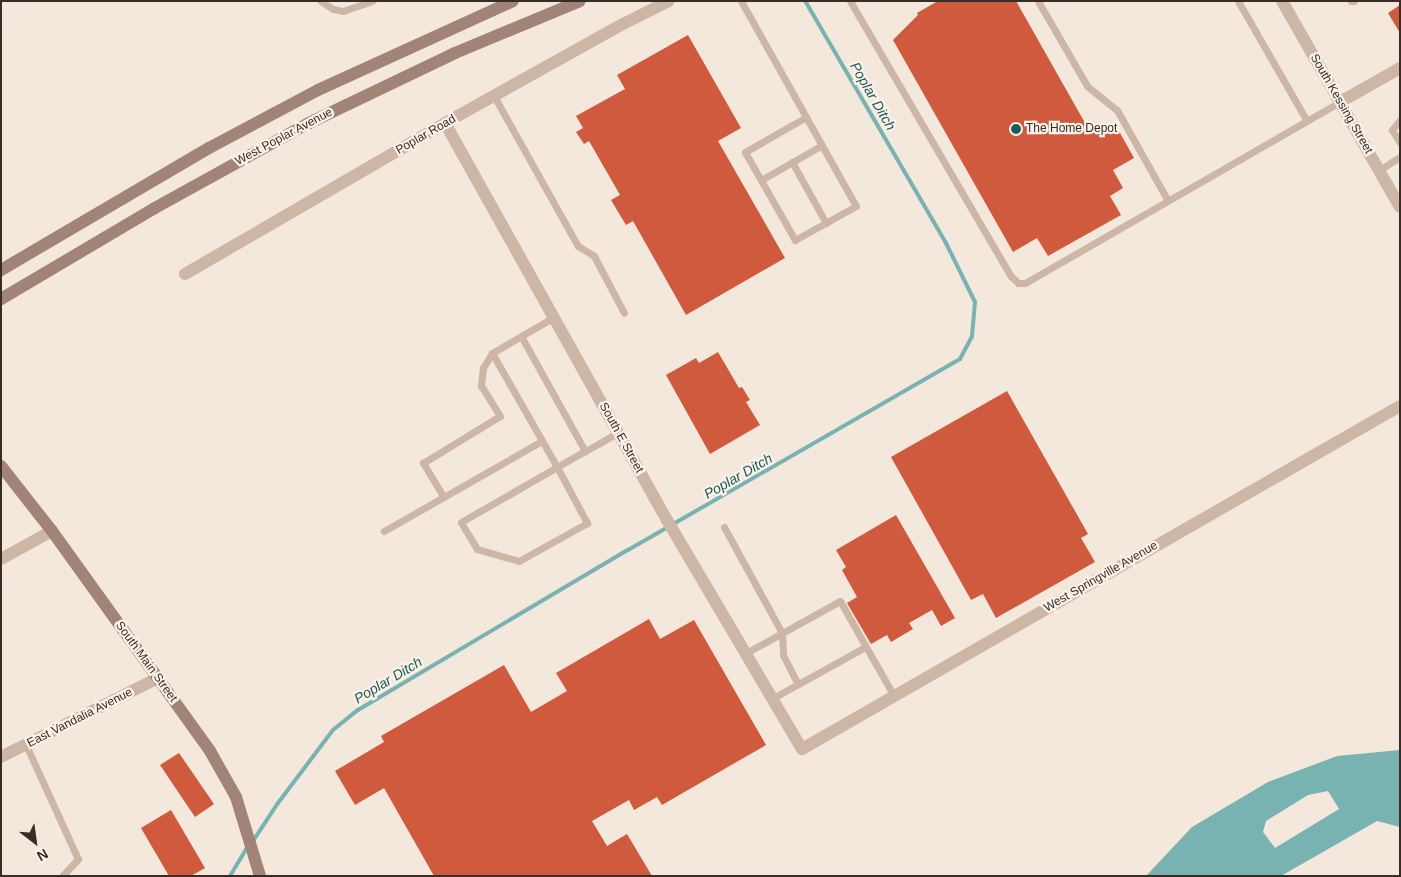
<!DOCTYPE html>
<style>
body{margin:0}
#map{position:relative;width:1401px;height:877px;overflow:hidden;background:#f4e7db;font-family:Arial,sans-serif}
div>[style]{position:absolute}
[style*='--x']{left:calc(var(--x)*1px);top:calc(var(--y)*1px);width:calc(var(--w)*1px);rotate:calc(var(--a)*1deg)}
.water>*{inset:0;background:#78b3b2}
.stream>*{height:4px;margin:-2px;padding:0 2px;transform-origin:2px;border-radius:2px;background:#78b3b2}
.building>*{inset:0;background:#cf5a3e}
.lane>*{height:7px;margin:-3.5px;padding:0 3.5px;transform-origin:3.5px;border-radius:3.5px;background:#cdb6a6}
.street>*{height:12px;margin:-6px;padding:0 6px;transform-origin:6px;border-radius:6px;background:#cdb6a6}
.secondary>*{height:12px;margin:-6px;padding:0 6px;transform-origin:6px;border-radius:6px;background:#a18477}
.dots>*{width:14px;height:14px;translate:-50% -50%;box-sizing:border-box;border:2px solid #fbf1e8;border-radius:50%}
span{translate:-50% -50%;white-space:nowrap;text-align:center;line-height:1.15;-webkit-text-stroke:4.5px #fbf1e8;paint-order:stroke}
.street-label{font-size:12px;color:#382c27}
.poi-label{font-size:12px;color:#382c27}
.left{translate:0 -50%;text-align:left}
.water-label{font-size:14px;color:#1a5c5d;font-style:italic}
.frame{position:absolute;inset:0;border:2px solid #382c27;pointer-events:none}
.north{position:absolute;left:10px;top:817px;width:50px;height:50px;-webkit-text-stroke:4px #fbf1e8;paint-order:stroke;rotate:150deg;font-size:14px;font-weight:700;line-height:20px;text-align:center;color:#382c27}
.north::after{content:'';display:block;margin:auto;width:18px;height:22px;background:#382c27;clip-path:polygon(50% 0,100% 100%,50% 72%,0 100%)}
</style>
<div id="map">
<div class="water">
<i style="clip-path:polygon(evenodd,1400px 750px,1400px 827px,1377px 821px,1281px 876px,1146px 876px,1192px 827px,1268px 782px,1337px 756px,1400px 750px,1328px 791px,1339px 809px,1275px 848px,1263px 832px,1266px 821px,1308px 795px,1328px 791px)"></i>
</div>
<div class="stream">
<i style="--x:253;--y:841;--w:45;--a:-56.7"></i>
<i style="--x:278;--y:803;--w:91;--a:-53"></i>
<i style="--x:333;--y:730;--w:32;--a:-39"></i>
<i style="--x:358;--y:710;--w:314;--a:-30.7"></i>
<i style="--x:628;--y:550;--w:383;--a:-29.9"></i>
<i style="--x:960;--y:359;--w:26;--a:-62"></i>
<i style="--x:972;--y:336;--w:34;--a:-85"></i>
<i style="--x:975;--y:302;--w:66;--a:-116.2"></i>
<i style="--x:946;--y:243;--w:280;--a:-120.2"></i>
<i style="--x:230;--y:876;--w:35;--a:-59"></i>
</div>
<div class="building">
<i style="clip-path:polygon(938px 1px,1016px 1px,1089px 130px,1092px 128px,1096px 135px,1115px 124px,1134px 158px,1113px 170px,1123px 188px,1110px 196px,1121px 215px,1048px 256px,1037px 238px,1013px 252px,893px 40px,918px 15px,917px 13px)"></i>
<i style="clip-path:polygon(1400px 5px,1400px 33px,1388px 13px)"></i>
<i style="clip-path:polygon(688px 35px,741px 128px,718px 141px,785px 258px,686px 315px,633px 221px,626px 225px,611px 200px,620px 195px,589px 141px,584px 144px,576px 132px,583px 128px,576px 116px,625px 89px,617px 75px)"></i>
<i style="clip-path:polygon(718px 352px,739px 388px,742px 387px,750px 400px,746px 402px,760px 425px,710px 454px,666px 375px,696px 358px,699px 363px)"></i>
<i style="clip-path:polygon(1007px 391px,1088px 534px,1081px 538px,1095px 562px,996px 618px,983px 594px,971px 600px,891px 457px)"></i>
<i style="clip-path:polygon(896px 515px,955px 618px,941px 626px,932px 610px,909px 623px,913px 629px,891px 642px,887px 635px,871px 644px,847px 603px,857px 597px,842px 570px,846px 567px,836px 550px)"></i>
<i style="clip-path:polygon(649px 619px,660px 639px,694px 620px,766px 745px,662px 805px,657px 797px,634px 810px,629px 800px,592px 821px,607px 846px,627px 834px,652px 876px,434px 876px,384px 788px,355px 805px,335px 771px,384px 742px,381px 736px,504px 665px,531px 712px,567px 691px,556px 673px)"></i>
<i style="clip-path:polygon(179px 753px,214px 804px,195px 817px,160px 765px)"></i>
<i style="clip-path:polygon(171px 810px,205px 868px,191px 876px,169px 876px,141px 828px)"></i>
</div>
<div class="lane">
<i style="--x:321;--y:1;--w:14;--a:34"></i>
<i style="--x:333;--y:9;--w:10;--a:11"></i>
<i style="--x:343;--y:11;--w:31;--a:-19"></i>
<i style="--x:741;--y:1;--w:133;--a:60.7"></i>
<i style="--x:806;--y:117;--w:102;--a:60.7"></i>
<i style="--x:856;--y:206;--w:70;--a:150.9"></i>
<i style="--x:795;--y:240;--w:101;--a:-119.6"></i>
<i style="--x:745;--y:152;--w:70;--a:-29.8"></i>
<i style="--x:850;--y:1;--w:319;--a:59.7"></i>
<i style="--x:1011;--y:276;--w:10;--a:45"></i>
<i style="--x:1018;--y:283;--w:7;--a:0"></i>
<i style="--x:1025;--y:283;--w:363;--a:-29.9"></i>
<i style="--x:1038;--y:1;--w:98;--a:60"></i>
<i style="--x:1087;--y:86;--w:38;--a:39"></i>
<i style="--x:1117;--y:110;--w:104;--a:60.7"></i>
<i style="--x:1238;--y:1;--w:138;--a:60.1"></i>
<i style="--x:1351;--y:1;--w:3;--a:0"></i>
<i style="--x:494;--y:96;--w:172;--a:60.8"></i>
<i style="--x:578;--y:246;--w:19;--a:32"></i>
<i style="--x:594;--y:256;--w:64;--a:62.2"></i>
<i style="--x:1400;--y:120;--w:13;--a:129"></i>
<i style="--x:1392;--y:130;--w:15;--a:58"></i>
<i style="--x:792;--y:162;--w:70;--a:60.9"></i>
<i style="--x:1379;--y:170;--w:25;--a:-32"></i>
<i style="--x:761;--y:180;--w:70;--a:-29.8"></i>
<i style="--x:521;--y:336;--w:132;--a:60.9"></i>
<i style="--x:492;--y:353;--w:131;--a:60.3"></i>
<i style="--x:557;--y:467;--w:64;--a:61.8"></i>
<i style="--x:587;--y:523;--w:78;--a:150.8"></i>
<i style="--x:519;--y:561;--w:44;--a:-164.1"></i>
<i style="--x:477;--y:549;--w:31;--a:-121"></i>
<i style="--x:461;--y:522;--w:111;--a:-29.8"></i>
<i style="--x:557;--y:467;--w:32;--a:-30"></i>
<i style="--x:585;--y:451;--w:17;--a:-28"></i>
<i style="--x:600;--y:443;--w:21;--a:-31"></i>
<i style="--x:443;--y:496;--w:39;--a:-121"></i>
<i style="--x:423;--y:463;--w:90;--a:-31.4"></i>
<i style="--x:500;--y:416;--w:36;--a:-122"></i>
<i style="--x:481;--y:386;--w:18;--a:-84"></i>
<i style="--x:483;--y:368;--w:17;--a:-59"></i>
<i style="--x:492;--y:353;--w:72;--a:-30.1"></i>
<i style="--x:724;--y:527;--w:121;--a:61.3"></i>
<i style="--x:782;--y:633;--w:22;--a:87"></i>
<i style="--x:783;--y:655;--w:33;--a:63"></i>
<i style="--x:384;--y:531;--w:182;--a:-29.7"></i>
<i style="--x:746;--y:653;--w:107;--a:-29"></i>
<i style="--x:840;--y:601;--w:109;--a:60.4"></i>
<i style="--x:773;--y:698;--w:105;--a:-29"></i>
<i style="--x:26;--y:745;--w:125;--a:65.5"></i>
<i style="--x:78;--y:859;--w:23;--a:133"></i>
</div>
<div class="street">
<i style="--x:1282;--y:1;--w:237;--a:60.2"></i>
<i style="--x:1340;--y:102;--w:69;--a:-29.5"></i>
<i style="--x:445;--y:123;--w:455;--a:60.8"></i>
<i style="--x:667;--y:520;--w:266;--a:59.5"></i>
<i style="--x:802;--y:749;--w:689;--a:-29.84"></i>
<i style="--x:185;--y:274;--w:301;--a:-30.1"></i>
<i style="--x:445;--y:123;--w:204;--a:-29.1"></i>
<i style="--x:623;--y:24;--w:51;--a:-26.6"></i>
<i style="--x:1;--y:559;--w:58;--a:-28.8"></i>
<i style="--x:1;--y:757;--w:176;--a:-26.7"></i>
</div>
<div class="secondary">
<i style="--x:1;--y:270;--w:241;--a:-30.4"></i>
<i style="--x:209;--y:148;--w:123;--a:-28"></i>
<i style="--x:318;--y:90;--w:214;--a:-24.5"></i>
<i style="--x:1;--y:299;--w:177;--a:-30.6"></i>
<i style="--x:153;--y:209;--w:178;--a:-28.9"></i>
<i style="--x:309;--y:123;--w:162;--a:-25.6"></i>
<i style="--x:455;--y:53;--w:135;--a:-22.6"></i>
<i style="--x:1;--y:466;--w:83;--a:51.9"></i>
<i style="--x:52;--y:531;--w:271;--a:54.3"></i>
<i style="--x:210;--y:751;--w:53;--a:60.5"></i>
<i style="--x:236;--y:797;--w:83;--a:73.1"></i>
</div>
<div class="dots">
<i style="left:1016px;top:129px;background:#1a5c5d"></i>
</div>
<div class="street-label">
<span style="left:1341px;top:104px;rotate:60deg">South Kessing Street</span>
<span style="left:426px;top:135px;rotate:-30deg">Poplar Road</span>
<span style="left:284px;top:137px;rotate:-28deg">West Poplar Avenue</span>
<span style="left:621px;top:438px;rotate:61deg">South E Street</span>
<span style="left:1101px;top:577px;rotate:-30deg">West Springville Avenue</span>
<span style="left:146px;top:662px;rotate:54deg">South Main Street</span>
<span style="left:80px;top:718px;rotate:-27deg">East Vandalia Avenue</span>
</div>
<div class="poi-label">
<span class="left" style="left:1026px;top:129px">The Home Depot</span>
</div>
<div class="water-label">
<span style="left:873px;top:96px;rotate:60deg">Poplar Ditch</span>
<span style="left:738px;top:476px;rotate:-30deg">Poplar Ditch</span>
<span style="left:388px;top:680px;rotate:-31deg">Poplar Ditch</span>
</div>
<div class="frame"></div>
<div class="north">N</div>
</div>
